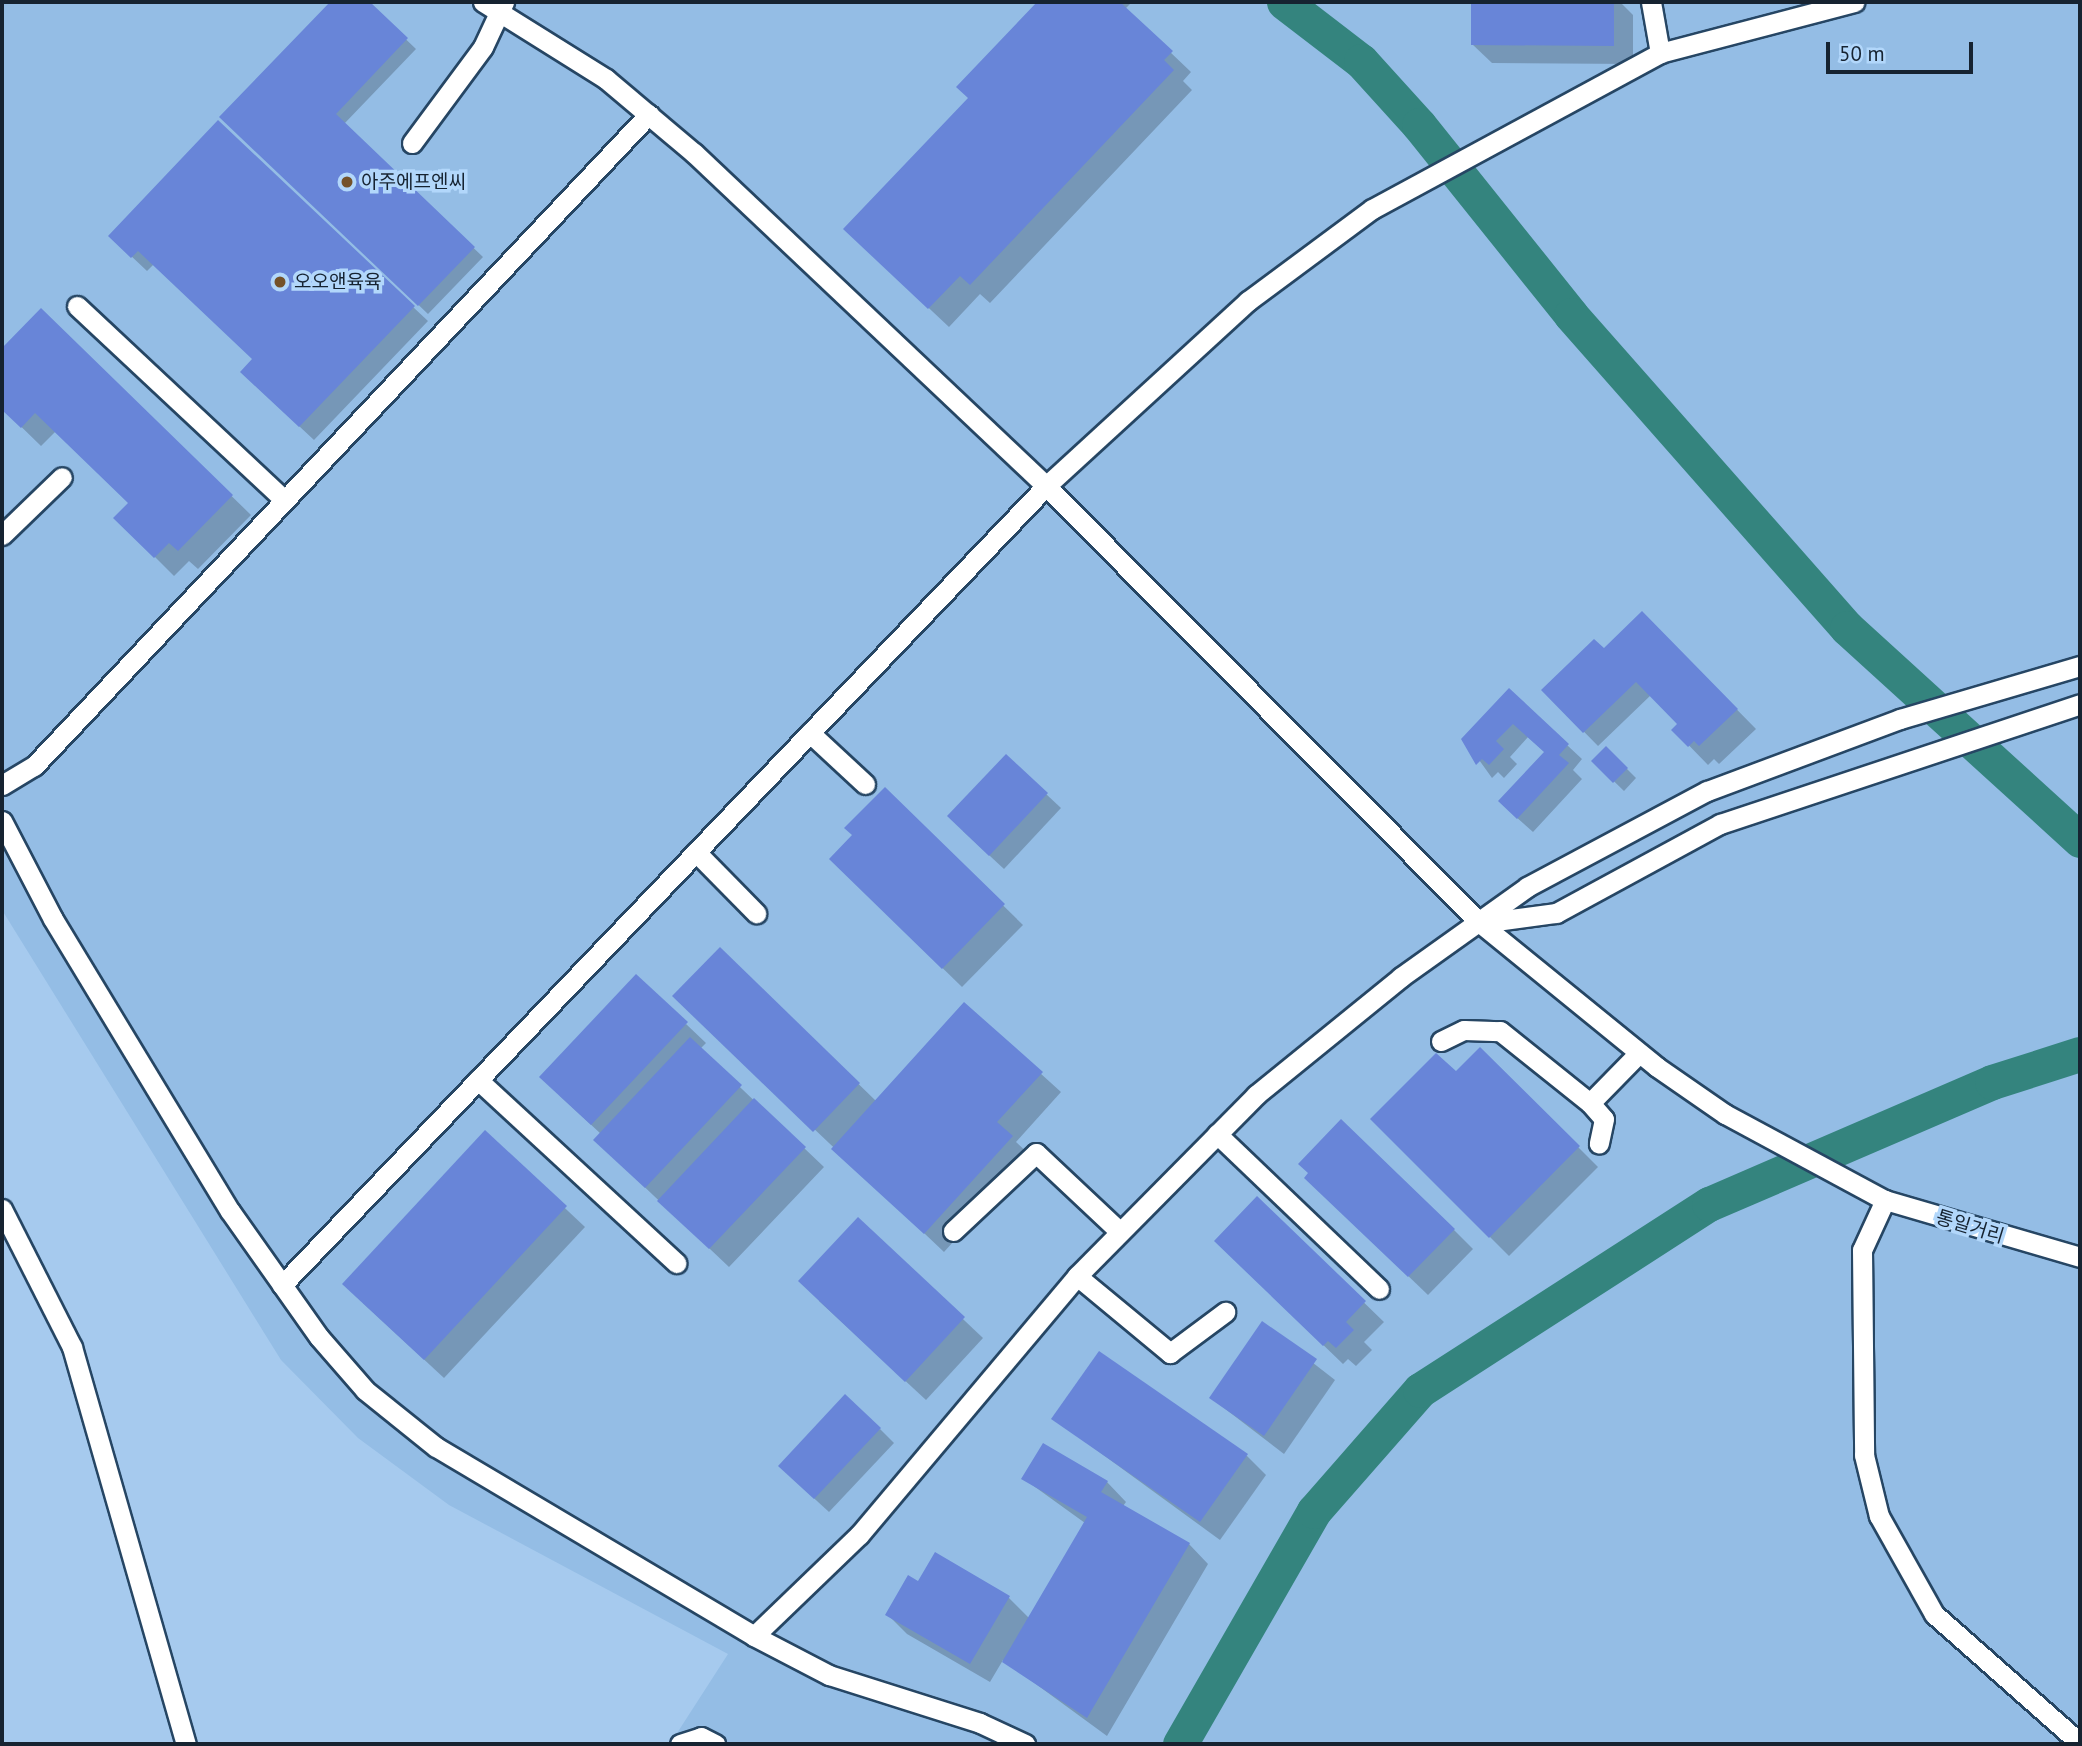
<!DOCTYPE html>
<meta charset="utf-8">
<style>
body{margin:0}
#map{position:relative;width:2082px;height:1746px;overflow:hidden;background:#a6caee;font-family:"PT Sans","Noto Sans KR",sans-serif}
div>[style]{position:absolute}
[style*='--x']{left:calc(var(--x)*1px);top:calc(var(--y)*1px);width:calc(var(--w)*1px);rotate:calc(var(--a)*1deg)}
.built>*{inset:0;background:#94bde5}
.shadow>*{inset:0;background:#0003}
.river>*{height:35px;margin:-17.5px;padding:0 17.5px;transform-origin:17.5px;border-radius:17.5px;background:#34847e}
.building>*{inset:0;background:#6885d8}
.roads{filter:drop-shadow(2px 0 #264664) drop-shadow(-2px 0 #264664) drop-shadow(0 2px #264664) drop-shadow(0 -2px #264664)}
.minor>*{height:19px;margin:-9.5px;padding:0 9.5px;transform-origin:9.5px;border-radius:9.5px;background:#fff}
.dots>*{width:19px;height:19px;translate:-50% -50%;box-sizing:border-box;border:4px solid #b2d7fb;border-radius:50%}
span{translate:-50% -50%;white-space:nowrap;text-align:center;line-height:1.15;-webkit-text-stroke:7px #b2d7fb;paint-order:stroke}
.poi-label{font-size:19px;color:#162331}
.left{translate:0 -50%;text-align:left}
.street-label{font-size:19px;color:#162331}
.frame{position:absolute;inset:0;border:4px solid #162331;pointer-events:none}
.scale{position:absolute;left:1826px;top:42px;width:147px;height:32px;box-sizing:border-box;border:4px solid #162331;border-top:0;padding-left:9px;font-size:21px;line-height:24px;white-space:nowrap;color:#162331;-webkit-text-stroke:5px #b2d7fb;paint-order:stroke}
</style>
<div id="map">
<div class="built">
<i style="clip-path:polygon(2px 2px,2080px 2px,2080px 1744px,670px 1744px,728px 1654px,449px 1505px,358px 1438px,281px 1360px,2px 910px)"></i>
</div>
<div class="shadow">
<i style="clip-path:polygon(332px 2px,367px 2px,416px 49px,344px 124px,483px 257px,428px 314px,222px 117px)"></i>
<i style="clip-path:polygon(1039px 2px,1132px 2px,1125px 9px,1191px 72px,1183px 81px,1192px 90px,990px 303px,980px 294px,949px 327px,865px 248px,970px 98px,959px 87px)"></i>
<i style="clip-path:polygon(1473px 2px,1620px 2px,1633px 15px,1633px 64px,1492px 63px,1472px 44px)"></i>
<i style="clip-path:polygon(110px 236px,413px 307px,428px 321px,314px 440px,256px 386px,254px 359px,154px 264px,147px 271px)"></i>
<i style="clip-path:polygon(41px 310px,251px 515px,198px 569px,189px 561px,174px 576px,116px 518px,130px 503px,56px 431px,41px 446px,2px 408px,2px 350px)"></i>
<i style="clip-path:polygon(1642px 613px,1756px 729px,1719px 764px,1714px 759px,1708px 765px,1674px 730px,1680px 724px,1651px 695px,1598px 746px,1543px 690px,1604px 651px)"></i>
<i style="clip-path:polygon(1509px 691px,1582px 759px,1573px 770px,1582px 779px,1533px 832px,1515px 816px,1546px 753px,1528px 737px,1510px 757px,1517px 764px,1504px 778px,1498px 772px,1492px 778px,1464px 739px)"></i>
<i style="clip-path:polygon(1606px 748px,1636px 778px,1624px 791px,1593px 761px)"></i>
<i style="clip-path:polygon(885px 790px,1023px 925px,962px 987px,850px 878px,854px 835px)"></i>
<i style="clip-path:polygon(1046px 794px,1061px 808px,1004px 869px,963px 831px)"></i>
<i style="clip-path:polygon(720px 949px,876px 1101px,964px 1004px,1061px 1092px,1016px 1142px,1031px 1156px,944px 1252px,694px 1015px)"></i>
<i style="clip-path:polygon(686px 1024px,706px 1043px,700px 1049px,824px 1167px,729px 1267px,615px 1159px,601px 1134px,560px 1096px)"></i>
<i style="clip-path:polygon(1480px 1049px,1598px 1167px,1509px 1256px,1372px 1119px,1457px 1073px)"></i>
<i style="clip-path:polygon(485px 1133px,585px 1227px,444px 1378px,363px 1303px)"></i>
<i style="clip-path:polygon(1326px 1197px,1454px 1230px,1473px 1249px,1428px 1295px)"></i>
<i style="clip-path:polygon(1257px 1199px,1384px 1322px,1364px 1342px,1372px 1350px,1356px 1366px,1348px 1359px,1343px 1364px,1235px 1260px)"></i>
<i style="clip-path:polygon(858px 1220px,983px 1338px,926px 1400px,819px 1301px)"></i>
<i style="clip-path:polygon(1263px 1324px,1335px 1380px,1284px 1454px,1211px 1398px)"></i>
<i style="clip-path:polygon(1054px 1419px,1247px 1456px,1266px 1475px,1220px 1540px)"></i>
<i style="clip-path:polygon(880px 1429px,894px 1443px,829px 1512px,794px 1480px)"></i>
<i style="clip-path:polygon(1024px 1479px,1107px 1482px,1126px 1502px,1123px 1506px,1189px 1544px,1208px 1564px,1107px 1736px,1003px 1660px,990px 1682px,907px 1634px,887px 1614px,919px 1583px,1009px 1598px,1029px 1618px,1085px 1523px)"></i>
</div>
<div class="river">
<i style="--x:1284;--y:2;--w:97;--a:37.5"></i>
<i style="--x:1361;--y:61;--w:86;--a:47.8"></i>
<i style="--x:1419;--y:125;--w:243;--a:51.3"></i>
<i style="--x:1571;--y:315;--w:417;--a:48.6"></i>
<i style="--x:1847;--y:628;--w:315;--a:42.3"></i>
<i style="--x:1180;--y:1744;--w:269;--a:-60.1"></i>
<i style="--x:1314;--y:1511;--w:161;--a:-48.8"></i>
<i style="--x:1420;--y:1390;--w:344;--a:-32.8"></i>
<i style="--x:1709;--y:1204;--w:308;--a:-23.3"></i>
<i style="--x:1992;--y:1082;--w:92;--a:-17.7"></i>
</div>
<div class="building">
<i style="clip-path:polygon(330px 2px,370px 2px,408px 38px,336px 114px,475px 247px,418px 306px,219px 117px)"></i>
<i style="clip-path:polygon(1037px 2px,1120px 2px,1173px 51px,1164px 60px,1174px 70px,970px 285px,960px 276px,928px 309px,843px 229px,968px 98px,956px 87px)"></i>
<i style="clip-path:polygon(1471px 2px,1614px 2px,1614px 46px,1471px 45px)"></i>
<i style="clip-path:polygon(218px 120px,415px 306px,299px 427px,240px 372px,252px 359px,138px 251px,131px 258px,108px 236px)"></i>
<i style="clip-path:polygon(41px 308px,233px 495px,178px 551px,169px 543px,154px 558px,113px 518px,128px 503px,35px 413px,21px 428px,2px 410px,2px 348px)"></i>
<i style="clip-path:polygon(1642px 611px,1738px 709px,1699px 746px,1694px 741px,1688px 747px,1671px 730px,1677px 724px,1636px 682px,1583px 733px,1541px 690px,1594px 639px,1604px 648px)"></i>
<i style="clip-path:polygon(1509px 688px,1569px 744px,1559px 755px,1569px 763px,1517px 819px,1498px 801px,1544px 752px,1513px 724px,1496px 741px,1504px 749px,1489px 765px,1482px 759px,1476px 765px,1461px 739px)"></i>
<i style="clip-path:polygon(1606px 746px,1628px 768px,1613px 783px,1591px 761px)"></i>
<i style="clip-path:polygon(1006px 754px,1048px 793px,989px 856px,947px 816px)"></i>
<i style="clip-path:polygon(885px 787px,1005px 904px,942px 969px,829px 859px,852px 835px,844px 828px)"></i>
<i style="clip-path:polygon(720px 947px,860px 1083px,813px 1132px,672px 996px)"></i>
<i style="clip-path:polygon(636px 974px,688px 1022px,591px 1125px,539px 1077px)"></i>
<i style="clip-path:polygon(964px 1002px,1043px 1072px,997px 1122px,1013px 1136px,924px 1234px,831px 1149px)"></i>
<i style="clip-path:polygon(690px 1037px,742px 1085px,645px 1188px,593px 1140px)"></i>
<i style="clip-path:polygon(1480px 1047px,1580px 1146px,1489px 1238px,1370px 1119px,1436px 1053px,1456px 1071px)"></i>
<i style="clip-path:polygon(754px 1098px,806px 1147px,709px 1249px,657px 1201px)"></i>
<i style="clip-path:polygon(1341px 1119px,1455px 1229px,1408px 1277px,1304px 1178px,1308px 1173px,1298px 1164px)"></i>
<i style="clip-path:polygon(485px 1130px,567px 1206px,424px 1360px,342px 1284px)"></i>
<i style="clip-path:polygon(1257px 1196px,1366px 1301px,1346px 1322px,1354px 1330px,1336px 1348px,1328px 1341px,1323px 1346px,1214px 1241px)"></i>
<i style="clip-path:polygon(858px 1217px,965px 1317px,905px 1382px,798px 1281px)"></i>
<i style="clip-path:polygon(1262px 1321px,1317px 1359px,1264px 1436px,1209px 1398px)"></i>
<i style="clip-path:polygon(1099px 1351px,1248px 1454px,1200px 1522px,1051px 1419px)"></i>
<i style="clip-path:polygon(845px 1394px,881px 1428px,814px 1499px,778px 1466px)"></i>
<i style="clip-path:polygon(1043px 1443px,1108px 1481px,1101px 1492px,1190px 1543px,1087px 1718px,1002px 1662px,1087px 1517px,1021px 1479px)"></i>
<i style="clip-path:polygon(935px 1552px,1010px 1596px,970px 1664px,885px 1615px,908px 1575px,918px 1581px)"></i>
</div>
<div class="roads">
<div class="minor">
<i style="--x:483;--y:2;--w:145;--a:32"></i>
<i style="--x:606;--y:79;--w:115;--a:40.1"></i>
<i style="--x:694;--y:153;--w:485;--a:43.4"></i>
<i style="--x:1046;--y:486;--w:616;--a:45.2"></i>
<i style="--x:1480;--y:923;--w:228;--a:39.1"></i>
<i style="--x:1657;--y:1067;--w:83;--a:34.7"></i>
<i style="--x:1725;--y:1114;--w:182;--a:28.3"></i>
<i style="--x:1885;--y:1200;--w:203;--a:16.3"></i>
<i style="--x:1651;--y:2;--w:52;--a:80"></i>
<i style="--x:412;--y:143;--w:119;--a:-53.5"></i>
<i style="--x:483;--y:47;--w:50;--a:-65"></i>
<i style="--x:77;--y:306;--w:282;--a:43.1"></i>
<i style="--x:2;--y:535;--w:83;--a:-44"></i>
<i style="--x:810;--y:733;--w:75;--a:42.8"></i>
<i style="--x:2;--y:785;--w:37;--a:-31"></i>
<i style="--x:34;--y:766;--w:896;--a:-46.67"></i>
<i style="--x:2;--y:821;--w:110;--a:62.5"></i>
<i style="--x:53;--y:919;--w:341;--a:58.8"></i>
<i style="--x:230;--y:1211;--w:154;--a:54.8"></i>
<i style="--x:319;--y:1337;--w:70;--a:49"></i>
<i style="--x:365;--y:1390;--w:91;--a:38.8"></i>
<i style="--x:436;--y:1447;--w:370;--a:30.7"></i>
<i style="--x:754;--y:1636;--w:85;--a:27.5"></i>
<i style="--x:829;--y:1675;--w:158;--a:17.6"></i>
<i style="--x:980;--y:1723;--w:50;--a:25"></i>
<i style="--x:696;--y:852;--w:86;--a:45.5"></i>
<i style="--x:1481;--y:923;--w:76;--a:-7.6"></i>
<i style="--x:1556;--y:913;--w:187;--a:-28.5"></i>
<i style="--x:1720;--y:824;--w:379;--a:-18.4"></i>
<i style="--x:1441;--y:1041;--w:25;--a:-26"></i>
<i style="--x:1464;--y:1030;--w:36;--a:2"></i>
<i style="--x:1500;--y:1031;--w:115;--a:38.7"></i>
<i style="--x:1590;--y:1103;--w:21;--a:49"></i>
<i style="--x:1604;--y:1119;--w:25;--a:102"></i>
<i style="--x:478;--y:1080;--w:270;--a:42.7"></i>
<i style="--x:1590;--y:1103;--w:70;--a:-45.6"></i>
<i style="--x:1217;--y:1134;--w:224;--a:43.7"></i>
<i style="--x:1885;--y:1200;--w:55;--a:114.7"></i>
<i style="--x:1862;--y:1250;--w:205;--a:89.4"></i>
<i style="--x:1864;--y:1455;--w:63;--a:76.2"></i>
<i style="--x:1879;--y:1516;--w:112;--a:60.7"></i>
<i style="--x:1934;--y:1614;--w:195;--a:41.5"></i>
<i style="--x:2;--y:1209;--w:155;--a:63.1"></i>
<i style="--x:72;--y:1347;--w:413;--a:74"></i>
<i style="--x:953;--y:1231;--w:114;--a:-43.2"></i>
<i style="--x:1036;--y:1153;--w:115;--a:43.2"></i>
<i style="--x:1077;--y:1276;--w:121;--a:39.6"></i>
<i style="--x:1170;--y:1353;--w:69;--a:-36.7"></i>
<i style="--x:282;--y:1285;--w:1105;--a:-46.28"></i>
<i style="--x:1046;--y:486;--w:274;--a:-42.5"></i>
<i style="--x:1248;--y:301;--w:154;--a:-36.6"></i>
<i style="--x:1372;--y:209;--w:328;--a:-28.4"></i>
<i style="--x:1660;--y:53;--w:201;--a:-14.7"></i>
<i style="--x:754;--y:1636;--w:146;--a:-43.9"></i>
<i style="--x:859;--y:1535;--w:339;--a:-49.9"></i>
<i style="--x:1077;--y:1276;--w:255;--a:-45.3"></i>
<i style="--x:1256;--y:1095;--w:187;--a:-39.1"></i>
<i style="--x:1401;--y:977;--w:155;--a:-35.5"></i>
<i style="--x:1527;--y:887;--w:204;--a:-28.1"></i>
<i style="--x:1707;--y:791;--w:206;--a:-20.5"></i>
<i style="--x:1900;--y:719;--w:188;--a:-16.4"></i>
<i style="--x:680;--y:1744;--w:22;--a:-18"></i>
<i style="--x:701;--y:1737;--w:16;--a:27"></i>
</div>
</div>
<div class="dots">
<i style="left:347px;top:182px;background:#74522a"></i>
<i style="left:280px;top:282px;background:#74522a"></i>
</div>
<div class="poi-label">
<span class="left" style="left:361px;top:182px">아주에프엔씨</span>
<span class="left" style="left:294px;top:282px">오오앤육육</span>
</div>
<div class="street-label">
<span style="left:1970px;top:1227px;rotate:17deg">통일거리</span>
</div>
<div class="frame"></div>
<div class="scale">50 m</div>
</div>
